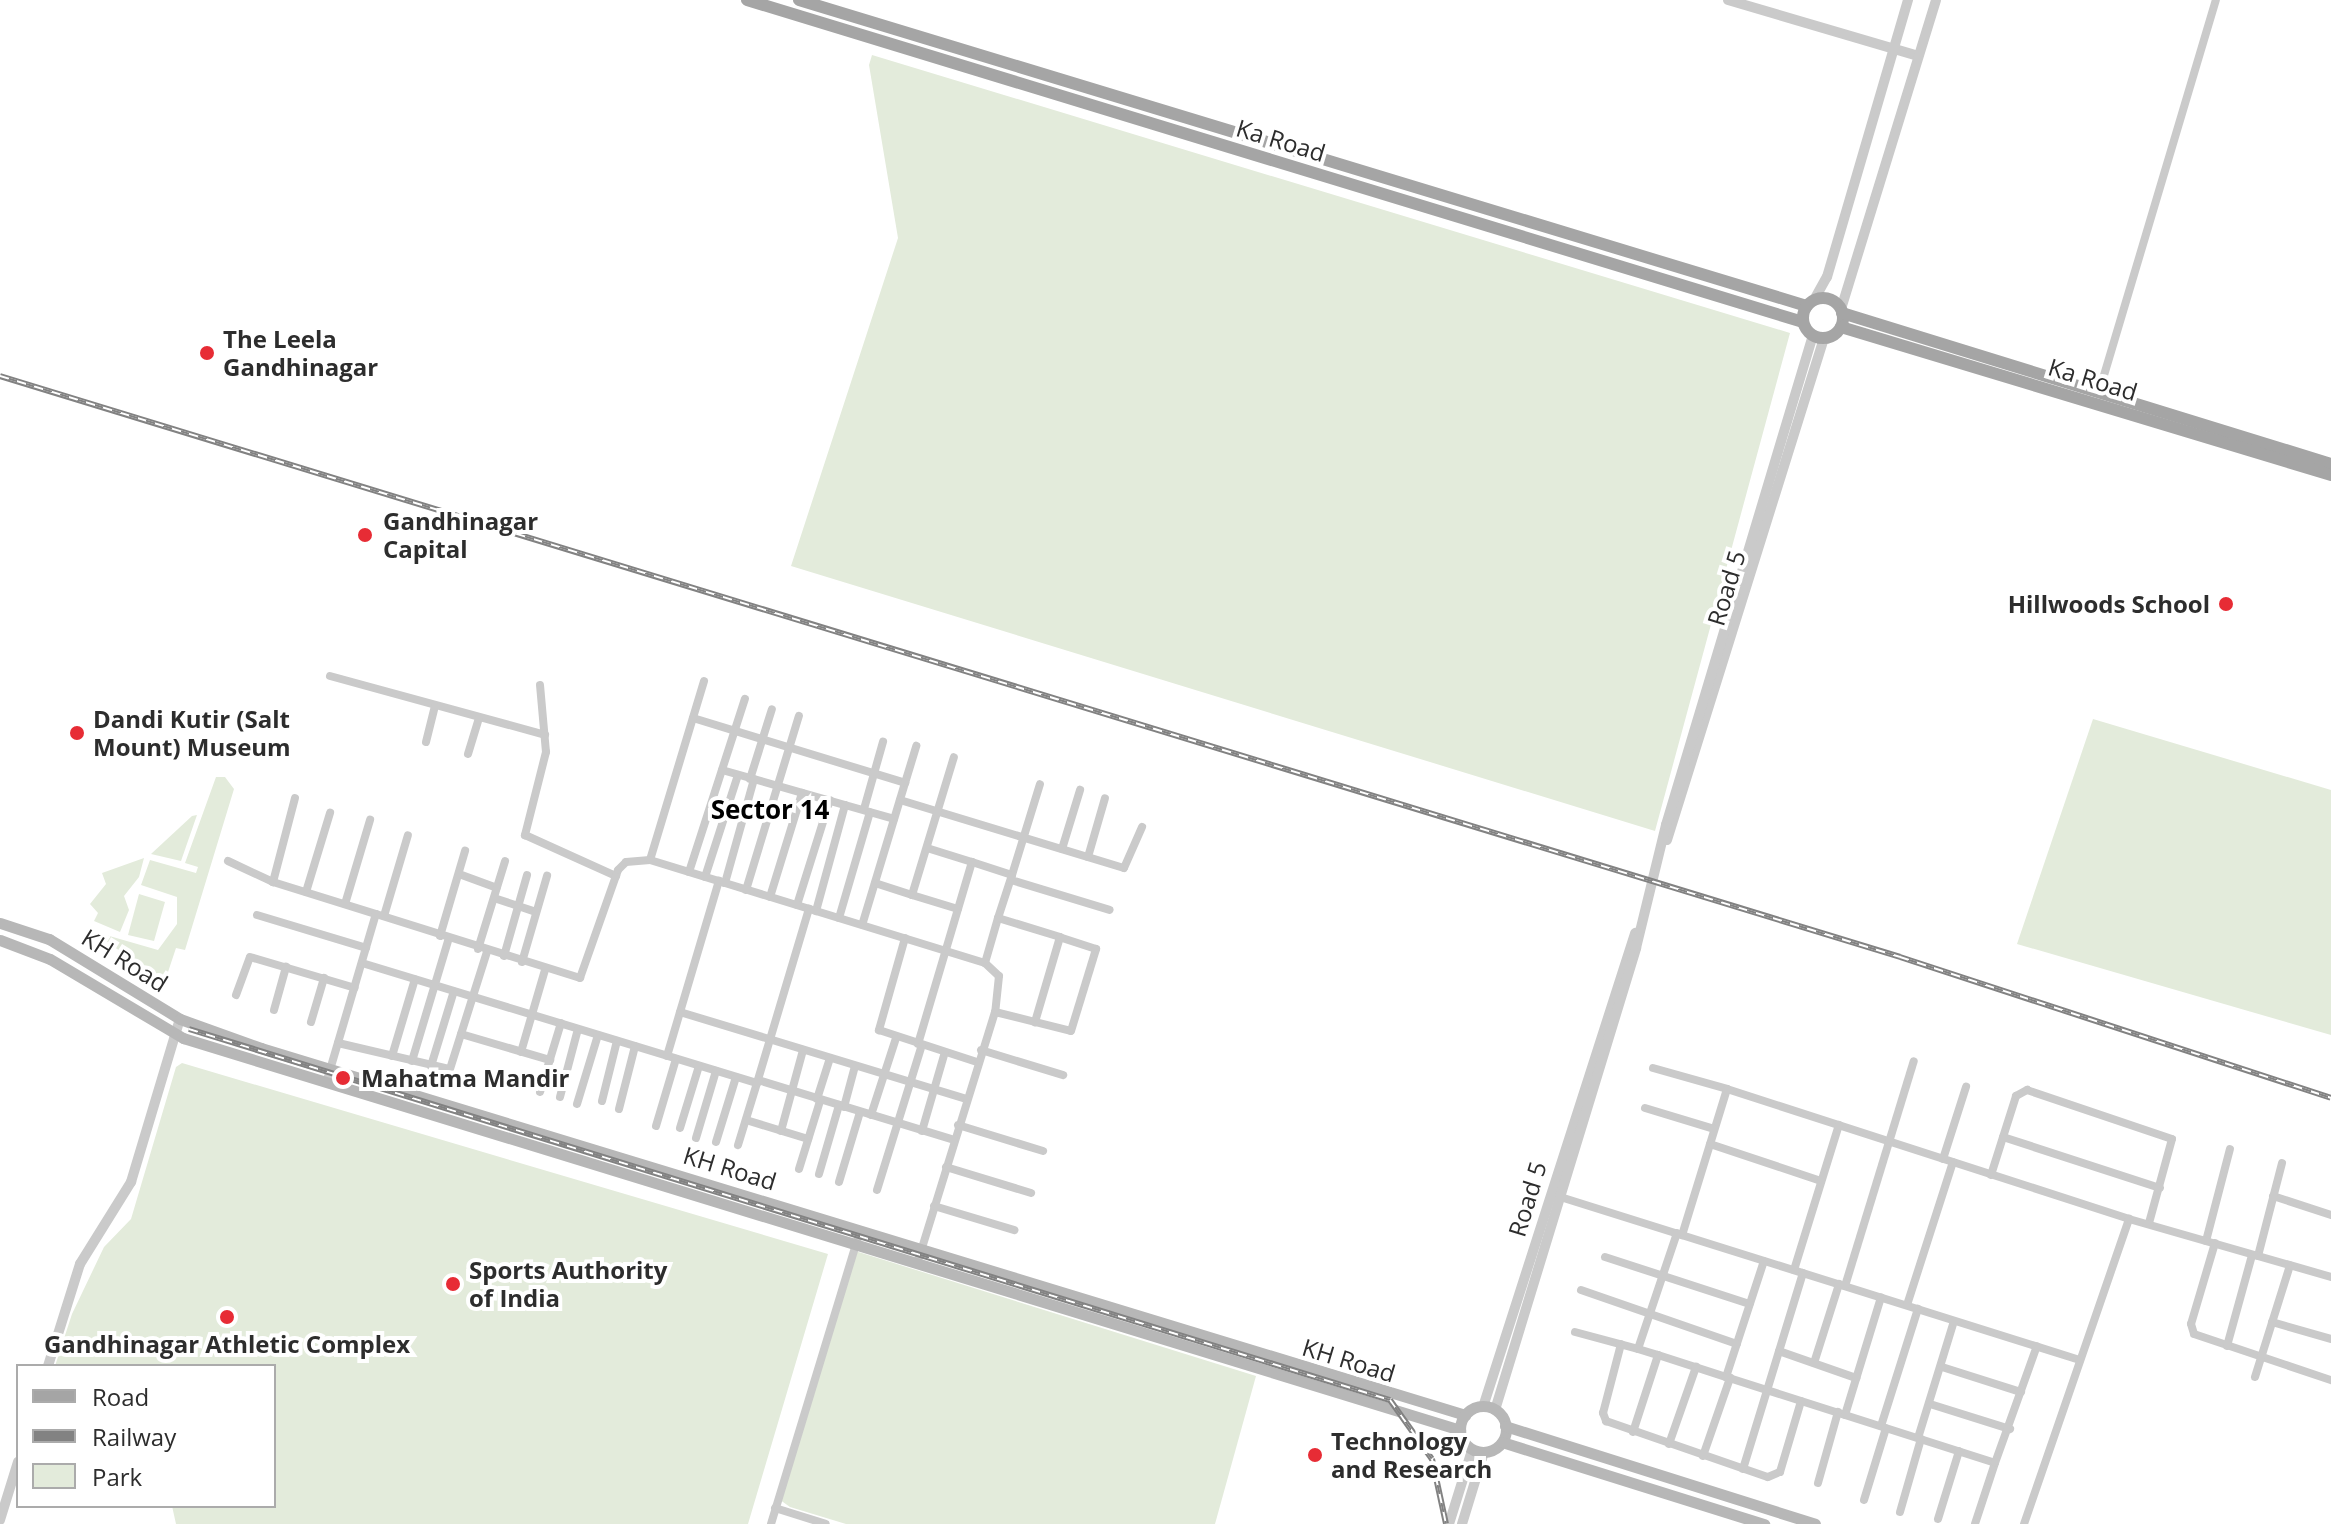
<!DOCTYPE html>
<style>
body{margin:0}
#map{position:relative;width:2331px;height:1524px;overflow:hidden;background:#fff;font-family:"Open Sans",sans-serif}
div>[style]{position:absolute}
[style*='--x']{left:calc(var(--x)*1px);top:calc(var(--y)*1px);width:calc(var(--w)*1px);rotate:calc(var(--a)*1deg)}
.green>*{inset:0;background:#e3ebdb}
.minor>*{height:8px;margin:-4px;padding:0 4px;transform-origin:4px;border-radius:4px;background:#cacaca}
.tertiary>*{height:10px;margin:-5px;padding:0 5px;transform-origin:5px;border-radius:5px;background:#cacaca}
.secondary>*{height:11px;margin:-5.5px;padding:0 5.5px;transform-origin:5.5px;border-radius:5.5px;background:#b7b7b7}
.secondary>.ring{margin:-5.5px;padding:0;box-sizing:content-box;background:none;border:11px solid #b7b7b7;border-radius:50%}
.primary>*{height:12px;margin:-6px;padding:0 6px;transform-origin:6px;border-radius:6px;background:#a5a5a5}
.primary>.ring{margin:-6px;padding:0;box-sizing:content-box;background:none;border:12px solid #a5a5a5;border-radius:50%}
.rail>*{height:6px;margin-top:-3px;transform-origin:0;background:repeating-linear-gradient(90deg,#fff 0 9px,#828282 0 18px);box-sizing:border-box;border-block:2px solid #828282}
.dots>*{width:22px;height:22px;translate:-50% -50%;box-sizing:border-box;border:4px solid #fff;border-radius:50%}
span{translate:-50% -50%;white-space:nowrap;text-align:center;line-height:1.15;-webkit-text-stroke:8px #fff;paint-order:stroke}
.street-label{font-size:24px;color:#2d2d2d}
.poi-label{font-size:24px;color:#2d2d2d;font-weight:700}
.left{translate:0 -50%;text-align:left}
.right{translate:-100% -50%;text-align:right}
.neighbourhood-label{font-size:26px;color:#000;font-weight:700}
.legend{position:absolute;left:16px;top:1364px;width:260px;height:144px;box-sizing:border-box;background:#fff;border:2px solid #ababab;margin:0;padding:10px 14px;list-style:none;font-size:24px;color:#2d2d2d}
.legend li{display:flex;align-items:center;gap:16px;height:40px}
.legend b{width:40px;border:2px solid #ababab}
</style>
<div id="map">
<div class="green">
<i style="clip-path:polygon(872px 55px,1790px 333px,1655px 831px,791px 566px,898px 238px,869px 65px)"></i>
<i style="clip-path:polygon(2093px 719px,2331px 790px,2331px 1035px,2017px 944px)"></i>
<i style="clip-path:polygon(216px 777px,225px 777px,234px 789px,185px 950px,176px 948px,167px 975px,159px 979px,92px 931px,158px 950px,177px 924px,177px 897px,141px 885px,150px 860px,196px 873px,198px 867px,185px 863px)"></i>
<i style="clip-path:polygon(197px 815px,181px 861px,151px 854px,192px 816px)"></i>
<i style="clip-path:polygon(144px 858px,139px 877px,124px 896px,129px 910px,120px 932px,94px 921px,98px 913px,90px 904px,106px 884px,102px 873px)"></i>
<i style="clip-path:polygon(139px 894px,165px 902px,154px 941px,128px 935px)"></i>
<i style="clip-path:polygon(182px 1063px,828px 1254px,748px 1524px,176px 1524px,172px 1506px,274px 1506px,274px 1366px,55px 1366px,72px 1314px,104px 1247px,131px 1219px,176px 1067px)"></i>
<i style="clip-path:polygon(852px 1250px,1256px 1376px,1215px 1524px,846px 1524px,790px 1507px,776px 1497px)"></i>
</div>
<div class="minor">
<i style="--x:2099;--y:392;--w:409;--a:-73.4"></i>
<i style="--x:330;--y:676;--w:223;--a:15.3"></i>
<i style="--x:540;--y:685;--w:67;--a:84.9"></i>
<i style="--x:546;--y:752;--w:86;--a:104.2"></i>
<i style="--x:525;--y:835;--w:100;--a:24.3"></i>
<i style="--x:693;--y:718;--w:222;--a:17"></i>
<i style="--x:905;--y:783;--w:148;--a:106.8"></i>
<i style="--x:426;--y:742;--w:36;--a:-76"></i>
<i style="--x:468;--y:754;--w:38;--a:-73"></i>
<i style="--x:722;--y:770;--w:128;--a:15.9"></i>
<i style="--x:845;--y:805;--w:110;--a:105.3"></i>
<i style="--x:750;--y:779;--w:73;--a:-72.6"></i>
<i style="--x:905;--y:783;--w:39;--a:-73"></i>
<i style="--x:295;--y:798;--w:87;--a:104.7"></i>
<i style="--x:273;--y:882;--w:108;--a:17.3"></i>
<i style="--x:900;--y:800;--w:234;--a:16.9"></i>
<i style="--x:1124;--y:868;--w:45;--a:-66.3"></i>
<i style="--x:845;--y:805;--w:51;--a:15.9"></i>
<i style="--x:864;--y:809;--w:70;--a:-74.2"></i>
<i style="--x:927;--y:848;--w:47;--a:17.3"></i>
<i style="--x:1062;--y:849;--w:62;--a:-73"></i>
<i style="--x:1088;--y:857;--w:61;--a:-73.9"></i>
<i style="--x:650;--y:860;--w:187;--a:-73.2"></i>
<i style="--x:228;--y:861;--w:50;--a:25"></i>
<i style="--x:689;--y:872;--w:182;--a:-72.1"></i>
<i style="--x:459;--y:874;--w:40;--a:20.2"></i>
<i style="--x:1012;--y:875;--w:95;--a:-72.9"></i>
<i style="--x:705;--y:877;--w:107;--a:-72.1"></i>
<i style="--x:1011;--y:880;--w:103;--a:16.9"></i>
<i style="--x:725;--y:883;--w:108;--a:-74.4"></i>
<i style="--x:875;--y:883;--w:39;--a:18"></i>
<i style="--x:912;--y:895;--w:144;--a:-73.1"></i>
<i style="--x:746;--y:890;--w:182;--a:-73.1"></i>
<i style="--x:306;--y:892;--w:83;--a:-73.1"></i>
<i style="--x:912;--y:895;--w:48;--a:16.9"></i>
<i style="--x:770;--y:897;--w:109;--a:-72.9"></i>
<i style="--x:494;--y:898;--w:44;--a:18.4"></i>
<i style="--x:345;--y:904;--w:88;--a:-73.4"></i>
<i style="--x:797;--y:905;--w:110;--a:-72.6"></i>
<i style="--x:257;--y:915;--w:114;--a:16.8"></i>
<i style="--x:384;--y:916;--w:84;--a:-73.5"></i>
<i style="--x:839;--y:918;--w:110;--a:-73.7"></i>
<i style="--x:440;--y:936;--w:89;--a:-73.6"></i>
<i style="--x:905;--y:938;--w:96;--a:105.8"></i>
<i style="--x:879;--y:1030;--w:103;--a:18.1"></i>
<i style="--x:478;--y:949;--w:92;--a:-72.9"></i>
<i style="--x:504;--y:956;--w:84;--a:-74.1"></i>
<i style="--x:522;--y:962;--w:90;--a:-73.8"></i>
<i style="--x:362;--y:963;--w:413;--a:16.9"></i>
<i style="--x:757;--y:1083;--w:65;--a:107"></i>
<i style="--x:985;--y:963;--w:47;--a:-73.9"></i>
<i style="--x:998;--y:918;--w:65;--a:17"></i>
<i style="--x:236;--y:995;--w:40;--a:-69.8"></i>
<i style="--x:250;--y:957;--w:109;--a:16.4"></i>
<i style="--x:274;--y:1010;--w:45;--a:-74.4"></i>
<i style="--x:680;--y:1012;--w:299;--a:16.9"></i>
<i style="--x:995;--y:1012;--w:78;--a:14"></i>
<i style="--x:1071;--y:1031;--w:86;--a:-73"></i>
<i style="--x:1096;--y:949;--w:38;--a:-162"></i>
<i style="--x:1060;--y:937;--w:89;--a:106.4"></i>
<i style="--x:311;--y:1022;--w:46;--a:-73.5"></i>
<i style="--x:461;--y:1034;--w:93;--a:16.3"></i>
<i style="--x:338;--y:1043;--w:115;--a:13.1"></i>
<i style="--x:450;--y:1069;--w:123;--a:-72.5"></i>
<i style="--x:918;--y:1044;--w:190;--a:-73.5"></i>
<i style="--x:972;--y:862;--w:42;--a:18"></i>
<i style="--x:1012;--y:875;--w:45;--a:108"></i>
<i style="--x:981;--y:1050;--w:86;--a:17"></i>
<i style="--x:521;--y:1052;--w:85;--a:-73.7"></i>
<i style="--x:392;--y:1056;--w:80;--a:-73.4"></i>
<i style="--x:667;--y:1056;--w:183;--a:-73.5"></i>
<i style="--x:412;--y:1061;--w:128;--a:-73.3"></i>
<i style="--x:431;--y:1066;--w:78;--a:-73"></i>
<i style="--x:1653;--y:1068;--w:77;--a:15.8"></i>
<i style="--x:1727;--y:1089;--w:153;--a:107.1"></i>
<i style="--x:327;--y:1080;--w:173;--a:-73.6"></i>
<i style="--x:376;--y:914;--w:214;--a:17.4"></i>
<i style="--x:580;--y:978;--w:114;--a:-70.6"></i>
<i style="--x:618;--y:870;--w:11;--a:-45"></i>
<i style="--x:626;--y:862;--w:24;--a:-5"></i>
<i style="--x:650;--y:860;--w:78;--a:17"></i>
<i style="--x:725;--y:883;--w:272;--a:17.1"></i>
<i style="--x:985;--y:963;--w:19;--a:43"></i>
<i style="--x:999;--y:976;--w:36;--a:96"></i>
<i style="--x:995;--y:1012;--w:261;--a:107.2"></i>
<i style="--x:758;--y:1080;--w:205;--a:17"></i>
<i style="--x:757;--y:1083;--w:182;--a:-73.4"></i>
<i style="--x:1727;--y:1089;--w:422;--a:17.9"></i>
<i style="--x:540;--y:1092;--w:72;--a:-73.1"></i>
<i style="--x:560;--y:1097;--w:70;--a:-75.2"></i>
<i style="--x:817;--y:1099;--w:43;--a:-72.4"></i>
<i style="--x:602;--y:1101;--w:62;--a:-76"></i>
<i style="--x:577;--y:1104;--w:72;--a:-73.1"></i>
<i style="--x:844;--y:1107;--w:42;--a:-75"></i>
<i style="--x:1645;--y:1108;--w:72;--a:16.9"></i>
<i style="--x:619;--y:1109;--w:65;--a:-75.7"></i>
<i style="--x:871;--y:1115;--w:81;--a:-72"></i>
<i style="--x:746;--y:1120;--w:65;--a:17"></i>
<i style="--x:958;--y:1125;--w:89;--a:17"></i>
<i style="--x:656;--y:1126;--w:70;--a:-73.4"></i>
<i style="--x:680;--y:1128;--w:65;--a:-73"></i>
<i style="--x:781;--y:1131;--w:84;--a:-74.8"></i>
<i style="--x:922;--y:1131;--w:82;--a:-73.8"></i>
<i style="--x:2003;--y:1137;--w:165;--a:18"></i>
<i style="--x:696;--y:1138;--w:70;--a:-73.4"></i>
<i style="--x:716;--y:1142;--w:68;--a:-72.9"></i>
<i style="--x:1710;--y:1144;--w:117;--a:18.4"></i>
<i style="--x:1943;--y:1159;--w:76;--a:-72.3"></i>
<i style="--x:946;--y:1167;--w:89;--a:17"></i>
<i style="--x:799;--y:1169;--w:71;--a:-72.8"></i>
<i style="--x:819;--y:1174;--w:72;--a:-73.8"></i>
<i style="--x:1991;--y:1175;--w:83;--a:-72.4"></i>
<i style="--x:2016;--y:1096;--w:13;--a:-29"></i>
<i style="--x:2027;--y:1090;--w:153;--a:18.7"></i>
<i style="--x:2172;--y:1139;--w:87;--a:105.3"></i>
<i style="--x:839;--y:1182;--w:73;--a:-73.3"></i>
<i style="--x:877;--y:1190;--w:152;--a:-72.8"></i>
<i style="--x:1554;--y:1195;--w:551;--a:17.42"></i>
<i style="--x:2273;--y:1196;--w:61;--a:18.1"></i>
<i style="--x:934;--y:1206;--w:84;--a:16.7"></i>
<i style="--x:1677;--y:1233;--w:122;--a:108.6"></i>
<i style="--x:1638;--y:1349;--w:21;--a:17"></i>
<i style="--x:1658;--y:1355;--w:71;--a:17.9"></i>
<i style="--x:1726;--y:1377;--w:122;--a:-71.9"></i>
<i style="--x:2206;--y:1241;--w:95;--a:-75.4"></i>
<i style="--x:2215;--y:1243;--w:84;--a:106.5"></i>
<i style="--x:2191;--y:1324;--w:10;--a:73"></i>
<i style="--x:2194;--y:1334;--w:145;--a:18.6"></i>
<i style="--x:2258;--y:1256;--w:96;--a:-75.5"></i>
<i style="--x:1605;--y:1257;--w:152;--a:18"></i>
<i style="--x:1794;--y:1270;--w:152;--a:-72.8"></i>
<i style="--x:1845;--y:1286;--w:235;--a:-73"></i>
<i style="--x:1581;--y:1290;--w:165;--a:19.1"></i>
<i style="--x:1907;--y:1305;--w:150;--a:-72.2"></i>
<i style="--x:2272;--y:1322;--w:61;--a:16.1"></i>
<i style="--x:1575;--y:1332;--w:65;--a:15.1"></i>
<i style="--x:1621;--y:1344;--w:71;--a:104.6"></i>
<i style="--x:1603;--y:1413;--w:9;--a:69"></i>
<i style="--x:1606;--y:1421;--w:171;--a:19.1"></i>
<i style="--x:1768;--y:1477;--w:13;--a:-23"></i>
<i style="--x:1780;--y:1472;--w:74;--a:-73.5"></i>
<i style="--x:2227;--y:1346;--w:94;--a:-74.6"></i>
<i style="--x:1779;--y:1351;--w:82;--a:19.3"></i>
<i style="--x:1814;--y:1363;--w:83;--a:-72.4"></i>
<i style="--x:1942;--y:1367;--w:83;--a:17.6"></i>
<i style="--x:1726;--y:1377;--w:282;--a:17.7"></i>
<i style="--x:1995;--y:1463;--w:64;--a:108.2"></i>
<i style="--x:2255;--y:1377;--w:117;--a:-72.6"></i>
<i style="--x:1930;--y:1404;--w:84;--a:17.4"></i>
<i style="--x:1845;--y:1415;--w:123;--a:-73"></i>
<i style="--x:1881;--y:1426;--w:123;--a:-72.5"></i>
<i style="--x:1633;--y:1432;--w:81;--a:-72"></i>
<i style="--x:1918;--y:1438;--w:122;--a:-72.9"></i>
<i style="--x:1669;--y:1444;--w:82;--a:-70.7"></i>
<i style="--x:1703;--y:1456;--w:83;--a:-70.9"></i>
<i style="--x:1995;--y:1463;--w:124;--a:-70.3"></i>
<i style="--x:1743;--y:1469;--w:205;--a:-73"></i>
<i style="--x:1818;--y:1483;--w:74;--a:-74.3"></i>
<i style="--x:1864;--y:1500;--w:75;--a:-73"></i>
<i style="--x:775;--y:1508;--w:53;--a:17.4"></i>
<i style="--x:1900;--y:1512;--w:76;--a:-74"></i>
<i style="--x:1938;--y:1519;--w:71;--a:-72.8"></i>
<i style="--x:771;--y:1524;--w:306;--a:-73.1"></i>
<i style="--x:2024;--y:1524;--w:323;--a:-71"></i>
<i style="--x:2129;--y:1219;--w:210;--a:16"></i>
</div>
<div class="tertiary">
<i style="--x:1728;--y:0;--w:198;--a:16.4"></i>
<i style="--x:1814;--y:300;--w:26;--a:-61"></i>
<i style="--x:1827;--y:277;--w:289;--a:-73.7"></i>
<i style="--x:1841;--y:309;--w:323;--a:-72.9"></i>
<i style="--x:1667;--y:840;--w:526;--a:-72.63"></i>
<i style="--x:48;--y:1366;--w:107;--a:-72.6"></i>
<i style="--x:80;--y:1264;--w:97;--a:-58.1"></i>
<i style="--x:131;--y:1182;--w:170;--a:-73.3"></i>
<i style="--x:1483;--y:1407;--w:498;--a:-72.2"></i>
<i style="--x:1495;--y:1410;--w:483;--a:-73"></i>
<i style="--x:1636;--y:948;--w:127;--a:-76.3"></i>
<i style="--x:1666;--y:825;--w:512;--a:-73.3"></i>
<i style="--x:0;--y:1520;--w:61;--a:-72.8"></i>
<i style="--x:1449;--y:1524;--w:77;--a:-72.7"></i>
<i style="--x:1462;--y:1524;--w:75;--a:-73"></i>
</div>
<div class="secondary">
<i style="--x:0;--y:923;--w:52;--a:18.1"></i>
<i style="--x:49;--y:939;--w:153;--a:31.4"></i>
<i style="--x:180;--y:1019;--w:86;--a:19.7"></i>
<i style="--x:261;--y:1048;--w:1259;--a:16.95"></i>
<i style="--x:0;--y:940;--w:53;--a:20.8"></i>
<i style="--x:50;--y:959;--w:155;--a:30.7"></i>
<i style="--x:183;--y:1038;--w:1336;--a:17.06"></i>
<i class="ring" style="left:1460px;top:1406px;width:35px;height:35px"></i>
<i style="--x:1505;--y:1426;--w:325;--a:17.5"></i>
<i style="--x:1502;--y:1442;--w:275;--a:17.4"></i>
</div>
<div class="primary">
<i style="--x:747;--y:0;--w:1104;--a:16.96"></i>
<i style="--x:799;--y:0;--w:1053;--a:16.89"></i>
<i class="ring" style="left:1803px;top:298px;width:28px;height:28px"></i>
<i style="--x:1842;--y:313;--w:512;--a:17.16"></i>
<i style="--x:1841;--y:327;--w:512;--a:16.81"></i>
</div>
<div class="rail">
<i style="--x:0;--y:376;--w:1987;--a:17"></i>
<i style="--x:1900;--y:957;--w:453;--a:18.1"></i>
<i style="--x:189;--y:1029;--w:1257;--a:17.17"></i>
<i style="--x:1390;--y:1400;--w:72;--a:54.6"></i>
<i style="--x:1432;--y:1459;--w:66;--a:77.8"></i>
</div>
<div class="dots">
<i style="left:207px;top:353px;background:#e72c35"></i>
<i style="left:365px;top:535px;background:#e72c35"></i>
<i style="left:2226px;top:604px;background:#e72c35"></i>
<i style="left:77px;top:733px;background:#e72c35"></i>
<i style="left:343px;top:1078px;background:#e72c35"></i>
<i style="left:453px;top:1284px;background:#e72c35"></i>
<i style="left:227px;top:1317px;background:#e72c35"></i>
<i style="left:1315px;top:1455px;background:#e72c35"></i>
</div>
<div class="street-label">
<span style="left:1281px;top:140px;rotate:17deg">Ka Road</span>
<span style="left:2093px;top:379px;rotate:17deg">Ka Road</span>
<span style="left:1726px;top:588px;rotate:-73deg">Road 5</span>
<span style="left:125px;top:960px;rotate:32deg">KH Road</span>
<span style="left:730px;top:1168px;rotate:17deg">KH Road</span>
<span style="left:1527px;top:1199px;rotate:-73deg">Road 5</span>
<span style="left:1349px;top:1360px;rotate:17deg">KH Road</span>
</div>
<div class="poi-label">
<span class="left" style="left:223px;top:353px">The Leela<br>Gandhinagar</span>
<span class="left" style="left:383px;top:535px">Gandhinagar<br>Capital</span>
<span class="right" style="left:2210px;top:604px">Hillwoods School</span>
<span class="left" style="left:93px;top:733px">Dandi Kutir (Salt<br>Mount) Museum</span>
<span class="left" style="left:361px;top:1078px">Mahatma Mandir</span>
<span class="left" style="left:469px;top:1284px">Sports Authority<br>of India</span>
<span style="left:227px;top:1344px">Gandhinagar Athletic Complex</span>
<span class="left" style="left:1331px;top:1455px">Technology<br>and Research</span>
</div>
<div class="neighbourhood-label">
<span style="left:770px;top:810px">Sector 14</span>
</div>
<ul class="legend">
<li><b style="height:10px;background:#a5a5a5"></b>Road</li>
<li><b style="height:10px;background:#828282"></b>Railway</li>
<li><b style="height:22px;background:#e3ebdb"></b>Park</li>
</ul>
</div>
